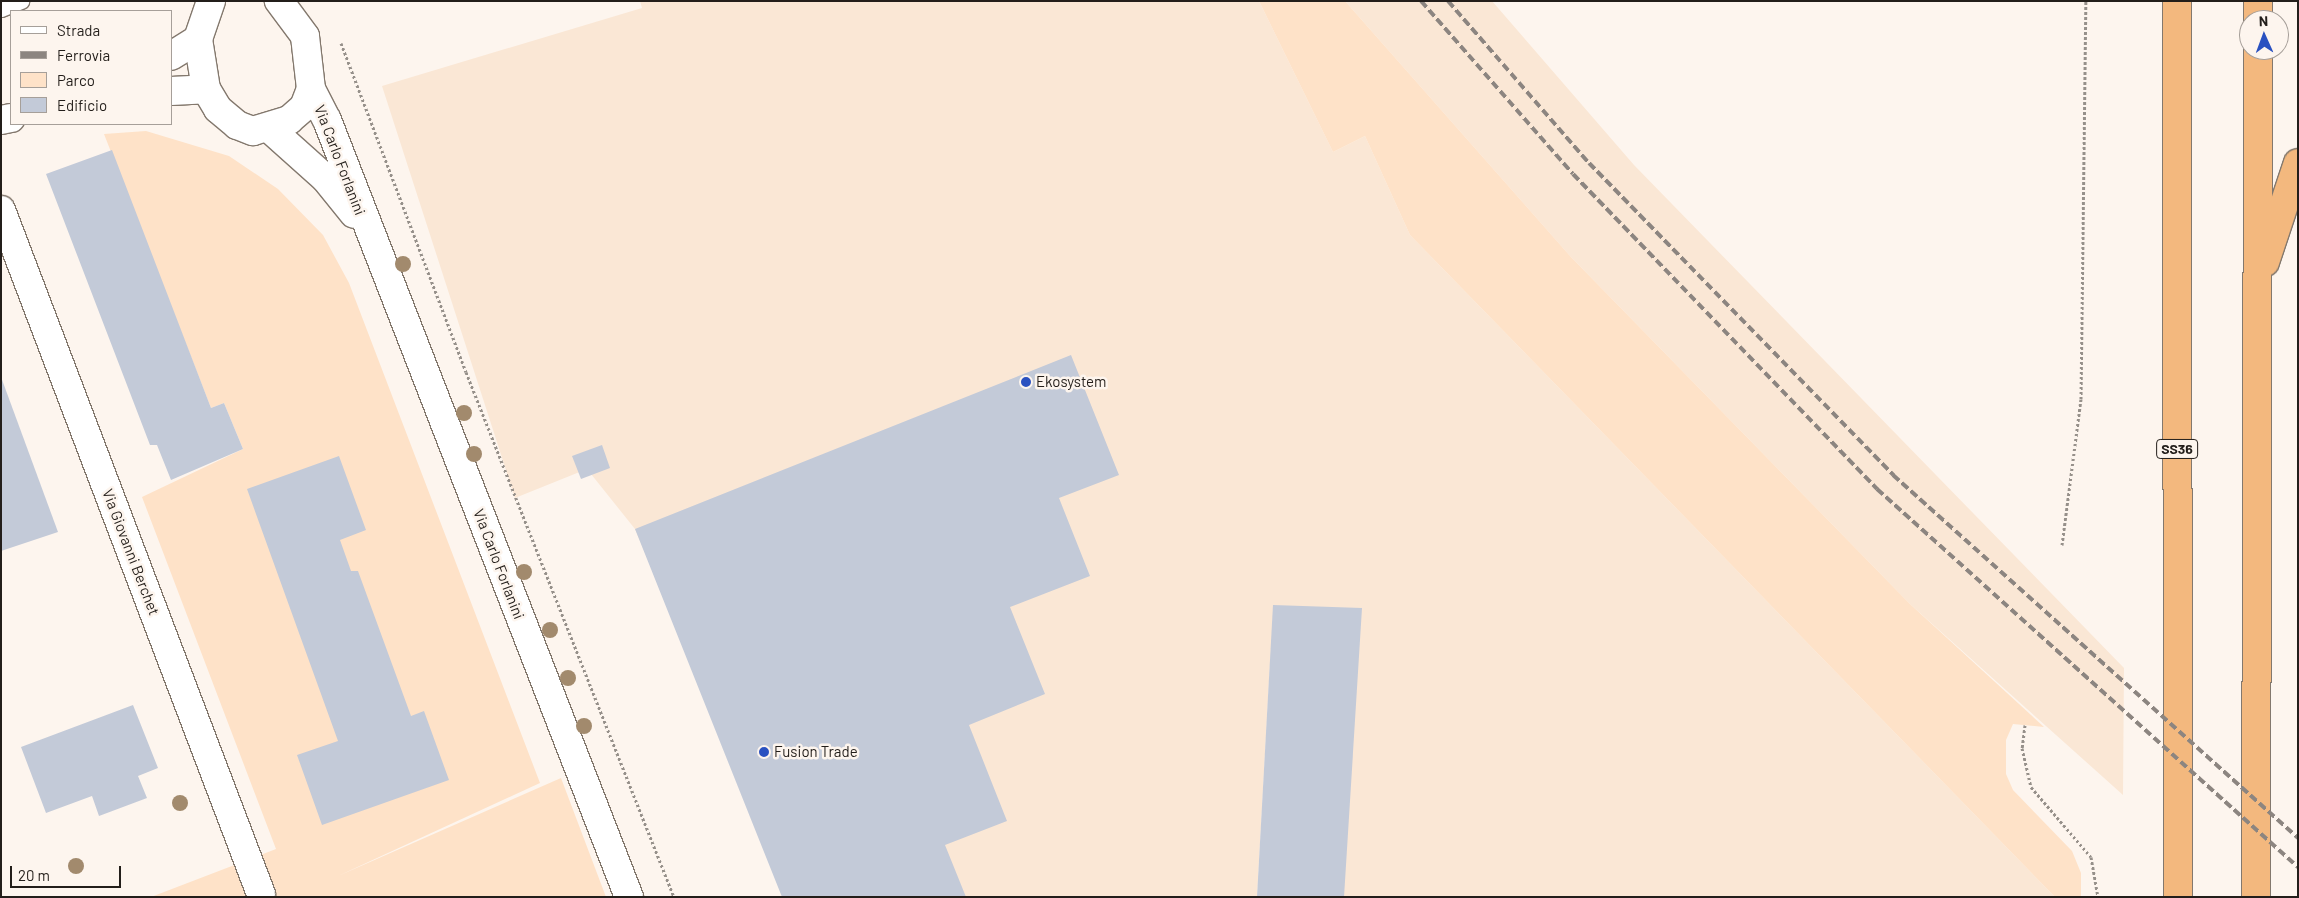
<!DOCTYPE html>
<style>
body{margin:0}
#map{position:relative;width:2299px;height:898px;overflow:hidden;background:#fdf5ee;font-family:Barlow,sans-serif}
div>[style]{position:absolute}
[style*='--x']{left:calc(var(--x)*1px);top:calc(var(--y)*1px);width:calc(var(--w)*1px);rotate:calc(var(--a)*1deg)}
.built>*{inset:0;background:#fae7d5}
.green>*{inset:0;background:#fee2c8}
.building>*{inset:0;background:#c3cad8}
.path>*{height:3px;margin-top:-1.5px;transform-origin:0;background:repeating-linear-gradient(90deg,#96908a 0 2.5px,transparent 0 5px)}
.roads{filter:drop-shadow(1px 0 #83786d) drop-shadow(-1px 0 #83786d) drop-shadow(0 1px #83786d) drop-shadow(0 -1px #83786d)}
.lane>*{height:15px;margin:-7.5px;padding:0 7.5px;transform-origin:7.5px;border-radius:7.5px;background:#fff}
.street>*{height:28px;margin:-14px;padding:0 14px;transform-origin:14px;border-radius:14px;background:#fff}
.highway>*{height:28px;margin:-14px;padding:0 14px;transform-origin:14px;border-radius:14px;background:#f3b87e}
.rail>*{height:4px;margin-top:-2px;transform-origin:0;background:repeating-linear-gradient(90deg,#8c8580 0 8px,transparent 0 12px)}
.trees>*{width:16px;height:16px;margin:-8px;border-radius:50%;background:#a28a6d}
.dots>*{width:14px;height:14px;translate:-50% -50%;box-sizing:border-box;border:2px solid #fdf5ee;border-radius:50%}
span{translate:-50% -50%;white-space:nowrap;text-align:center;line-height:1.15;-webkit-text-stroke:5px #fdf5ee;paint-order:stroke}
.shield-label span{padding:1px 4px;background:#fdf5ee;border:1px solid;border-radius:4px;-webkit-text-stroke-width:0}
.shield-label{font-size:14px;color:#231e1a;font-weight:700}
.street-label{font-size:15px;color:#231e1a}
.poi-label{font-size:15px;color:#231e1a}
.left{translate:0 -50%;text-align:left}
.frame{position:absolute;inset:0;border:2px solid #231e1a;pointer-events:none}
.legend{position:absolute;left:10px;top:10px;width:162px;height:115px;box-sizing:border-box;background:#fdf5ee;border:1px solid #a69f99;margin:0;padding:6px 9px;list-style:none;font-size:15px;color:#231e1a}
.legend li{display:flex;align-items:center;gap:10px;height:25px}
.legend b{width:25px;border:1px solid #a69f99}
.north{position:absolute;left:2239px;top:10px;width:50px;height:50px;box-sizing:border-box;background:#fdf5ee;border:1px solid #a69f99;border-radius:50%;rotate:358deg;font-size:14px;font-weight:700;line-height:20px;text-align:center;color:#231e1a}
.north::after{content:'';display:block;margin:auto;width:18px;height:22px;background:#2a51c0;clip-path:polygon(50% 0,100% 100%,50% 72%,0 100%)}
.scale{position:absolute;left:10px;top:866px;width:111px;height:22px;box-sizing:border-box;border:2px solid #231e1a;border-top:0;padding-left:6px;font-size:15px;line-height:18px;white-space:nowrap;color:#231e1a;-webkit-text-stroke:4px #fdf5ee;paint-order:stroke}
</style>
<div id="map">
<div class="built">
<i style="clip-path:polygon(640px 1px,1259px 1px,1333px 152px,1365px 136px,1410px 235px,2055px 897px,1263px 897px,1271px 646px,1257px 897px,790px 897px,635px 529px,587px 469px,515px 498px,382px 86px,642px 8px)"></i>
<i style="clip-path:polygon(1345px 1px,1492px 1px,1634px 165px,2124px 668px,2123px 795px,1910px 604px,1571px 257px)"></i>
</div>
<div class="green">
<i style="clip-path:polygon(1259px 1px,1345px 1px,1571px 257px,1910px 604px,2044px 727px,2013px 724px,2006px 740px,2006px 774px,2013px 790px,2072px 851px,2081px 873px,2081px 897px,2055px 897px,1410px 235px,1365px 136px,1333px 152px)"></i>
<i style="clip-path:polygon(146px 131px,229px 156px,278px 189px,323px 235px,349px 283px,540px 783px,338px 876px,561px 778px,606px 897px,151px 897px,276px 849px,142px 497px,243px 449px,224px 403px,211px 408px,104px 134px)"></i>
</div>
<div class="building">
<i style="clip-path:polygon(112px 150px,211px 408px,224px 403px,243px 449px,171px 480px,157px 445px,150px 445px,46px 174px)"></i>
<i style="clip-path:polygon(1071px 355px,1119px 475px,1059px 498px,1090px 576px,1010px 607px,1045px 694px,969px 725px,1007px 821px,945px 845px,966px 897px,782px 897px,635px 529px)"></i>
<i style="clip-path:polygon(1px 377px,58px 532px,1px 551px)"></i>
<i style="clip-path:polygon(602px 445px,610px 468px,581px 479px,572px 456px)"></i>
<i style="clip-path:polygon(339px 456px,366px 530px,340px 540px,351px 571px,358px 571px,411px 716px,424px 711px,449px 780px,322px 825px,297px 755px,338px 741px,247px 489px)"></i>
<i style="clip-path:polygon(1273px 605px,1362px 608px,1344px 897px,1257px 897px)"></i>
<i style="clip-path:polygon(133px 705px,158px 768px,138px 776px,147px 798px,99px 816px,92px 796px,46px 813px,21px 747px)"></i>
</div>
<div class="path">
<i style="--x:341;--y:43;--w:352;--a:69.2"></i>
<i style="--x:466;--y:372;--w:565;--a:68.39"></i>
<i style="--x:2062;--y:545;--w:147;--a:-82.6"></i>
<i style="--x:2081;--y:399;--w:398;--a:-89.3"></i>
<i style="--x:2025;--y:725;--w:23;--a:97"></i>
<i style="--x:2022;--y:748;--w:40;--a:77"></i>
<i style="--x:2031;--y:787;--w:92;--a:49.4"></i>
<i style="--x:2091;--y:857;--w:41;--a:80.1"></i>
</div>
<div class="roads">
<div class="lane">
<i style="--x:1;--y:9;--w:22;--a:-22"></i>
</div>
<div class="street">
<i style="--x:211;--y:1;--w:40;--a:108.9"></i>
<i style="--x:198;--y:39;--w:51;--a:80.9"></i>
<i style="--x:206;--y:89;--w:23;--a:59"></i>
<i style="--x:218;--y:109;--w:25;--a:40"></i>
<i style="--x:237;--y:125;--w:17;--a:21"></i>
<i style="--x:253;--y:131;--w:38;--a:-17"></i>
<i style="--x:289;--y:120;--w:20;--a:-41"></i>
<i style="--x:304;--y:107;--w:19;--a:-69"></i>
<i style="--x:311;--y:89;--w:53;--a:-96.5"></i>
<i style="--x:305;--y:36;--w:44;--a:-126.6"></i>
<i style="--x:171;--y:56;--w:32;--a:-32"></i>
<i style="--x:311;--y:89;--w:35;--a:63"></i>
<i style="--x:327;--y:120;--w:834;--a:68.76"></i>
<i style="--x:171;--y:91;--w:35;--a:-3"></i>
<i style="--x:1;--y:120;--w:10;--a:-11"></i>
<i style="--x:269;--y:128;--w:75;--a:41.8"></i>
<i style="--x:325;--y:178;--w:46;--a:51.1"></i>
<i style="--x:1;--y:210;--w:732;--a:69.19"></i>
</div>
<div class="highway">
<i style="--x:2177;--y:1;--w:896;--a:89.94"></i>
<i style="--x:2258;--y:20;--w:19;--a:-90"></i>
<i style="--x:2265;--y:262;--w:104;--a:-71.6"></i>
<i style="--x:2256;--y:897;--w:847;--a:-89.86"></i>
</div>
</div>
<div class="rail">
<i style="--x:1421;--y:1;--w:230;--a:48.7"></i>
<i style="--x:1573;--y:174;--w:438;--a:46"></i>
<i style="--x:1877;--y:489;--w:566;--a:41.92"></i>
<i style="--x:1448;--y:1;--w:215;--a:49"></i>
<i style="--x:1589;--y:163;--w:436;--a:45.7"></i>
<i style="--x:1893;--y:475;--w:544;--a:41.87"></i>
</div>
<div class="trees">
<i style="left:403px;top:264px"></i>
<i style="left:464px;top:413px"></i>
<i style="left:474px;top:454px"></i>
<i style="left:524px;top:572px"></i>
<i style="left:550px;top:630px"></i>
<i style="left:568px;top:678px"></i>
<i style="left:584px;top:726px"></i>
<i style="left:180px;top:803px"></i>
<i style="left:76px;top:866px"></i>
</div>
<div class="dots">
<i style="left:1026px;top:382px;background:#2a51c0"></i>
<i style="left:764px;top:752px;background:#2a51c0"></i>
</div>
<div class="shield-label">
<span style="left:2177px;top:449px">SS36</span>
</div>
<div class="street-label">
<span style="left:340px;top:160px;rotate:69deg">Via Carlo Forlanini</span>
<span style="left:131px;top:552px;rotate:69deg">Via Giovanni Berchet</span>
<span style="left:499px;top:564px;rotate:69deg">Via Carlo Forlanini</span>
</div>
<div class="poi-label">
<span class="left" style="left:1036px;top:382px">Ekosystem</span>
<span class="left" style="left:774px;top:752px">Fusion Trade</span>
</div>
<div class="frame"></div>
<ul class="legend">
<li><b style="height:6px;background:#fff"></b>Strada</li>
<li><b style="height:6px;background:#8c8580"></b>Ferrovia</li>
<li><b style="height:14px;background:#fee2c8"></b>Parco</li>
<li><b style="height:14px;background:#c3cad8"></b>Edificio</li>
</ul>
<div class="north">N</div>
<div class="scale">20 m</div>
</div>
